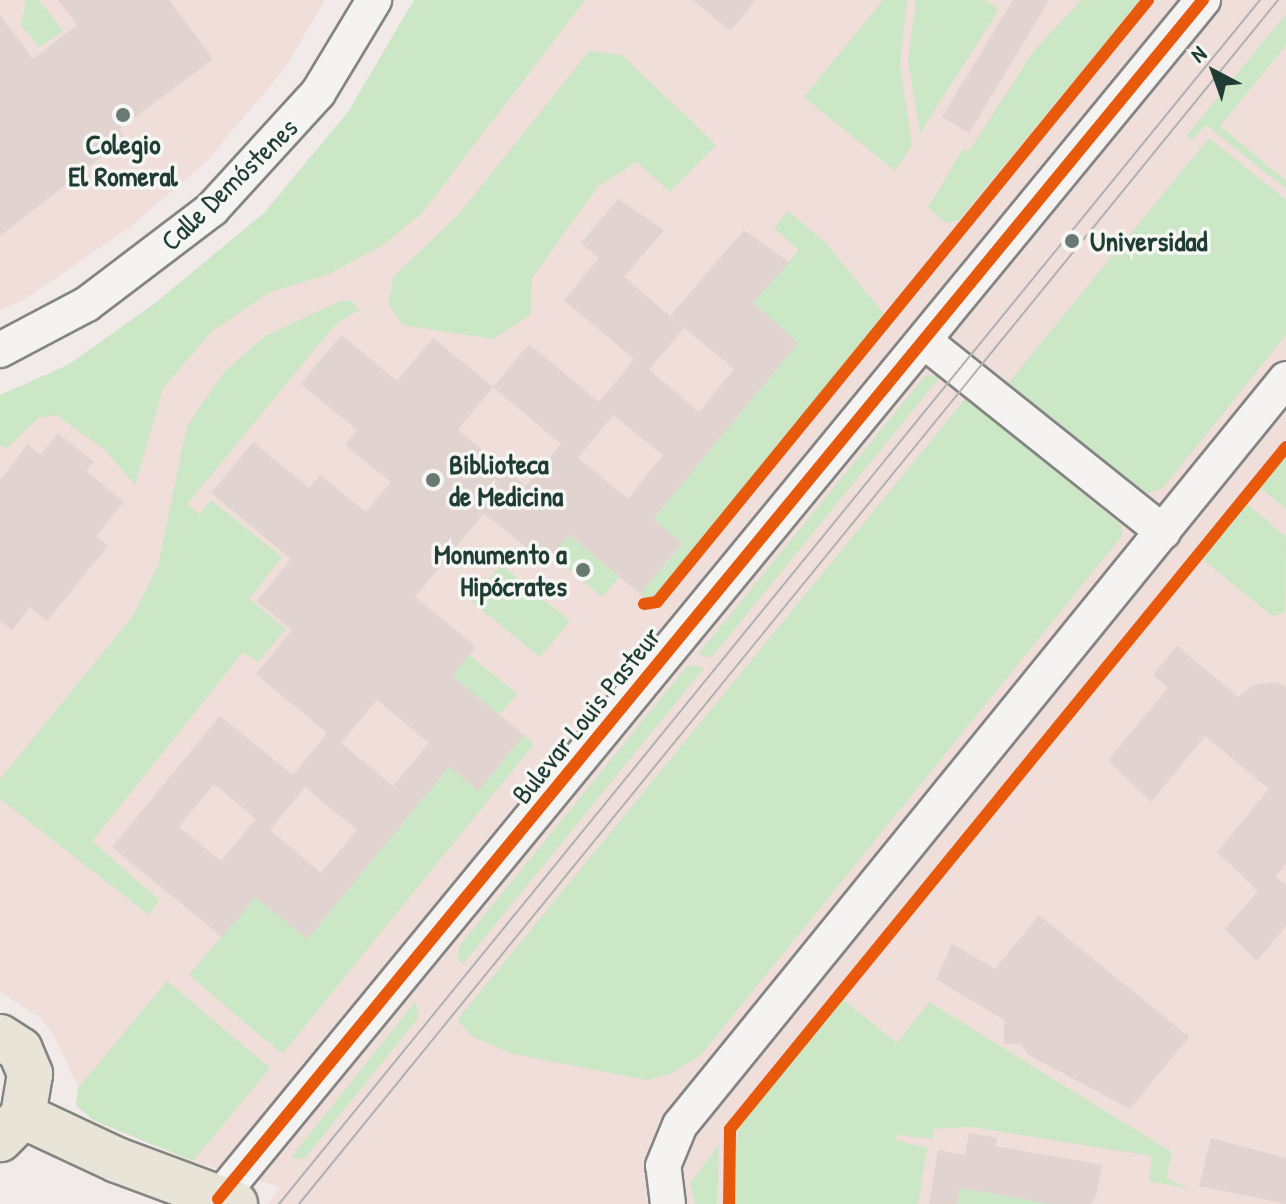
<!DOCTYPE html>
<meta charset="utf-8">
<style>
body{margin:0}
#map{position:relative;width:1286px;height:1204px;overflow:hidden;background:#f1eae8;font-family:"Patrick Hand",sans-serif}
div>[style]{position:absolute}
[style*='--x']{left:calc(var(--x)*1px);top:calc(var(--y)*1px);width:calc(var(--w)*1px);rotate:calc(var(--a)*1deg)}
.built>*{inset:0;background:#efded9}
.green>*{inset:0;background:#cbe7c5}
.building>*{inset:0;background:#e0d3d0}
.roads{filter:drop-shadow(2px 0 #838583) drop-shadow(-2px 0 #838583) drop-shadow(0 2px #838583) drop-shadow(0 -2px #838583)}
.minor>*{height:34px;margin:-17px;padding:0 17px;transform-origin:17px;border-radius:17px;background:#f4f3f1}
.major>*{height:44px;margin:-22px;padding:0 22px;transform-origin:22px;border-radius:22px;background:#e8e5d8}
.tram>*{height:2px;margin:-1px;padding:0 1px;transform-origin:1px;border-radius:1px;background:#b0b2b0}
.cycleway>*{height:12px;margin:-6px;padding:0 6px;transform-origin:6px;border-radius:6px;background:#e8590c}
.dots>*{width:22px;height:22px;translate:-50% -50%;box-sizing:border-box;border:4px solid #f6f6f2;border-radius:50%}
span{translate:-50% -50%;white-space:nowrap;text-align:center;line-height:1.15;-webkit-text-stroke:7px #f6f6f2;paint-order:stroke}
.poi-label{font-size:28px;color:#1f3d34;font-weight:700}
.left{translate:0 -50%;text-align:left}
.right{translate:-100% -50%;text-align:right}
.street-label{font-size:28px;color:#1f3d34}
.north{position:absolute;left:1174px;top:32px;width:80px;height:80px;-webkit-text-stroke:6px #f6f6f2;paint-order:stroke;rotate:319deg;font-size:22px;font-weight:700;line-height:32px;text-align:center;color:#1f3d34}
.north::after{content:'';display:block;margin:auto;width:28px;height:36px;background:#1f3d34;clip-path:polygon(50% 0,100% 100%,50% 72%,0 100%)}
</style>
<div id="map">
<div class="built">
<i style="clip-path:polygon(0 0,325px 0,285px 68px,206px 162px,130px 227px,25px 299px,0 310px)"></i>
<i style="clip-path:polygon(414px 0,1286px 0,1286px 1204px,268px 1204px,281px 1187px,192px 1161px,95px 1121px,76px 1106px,78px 1087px,54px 1036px,42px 1019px,0 992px,0 395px,68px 365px,154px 304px,264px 213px,348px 112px)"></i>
</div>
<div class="green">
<i style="clip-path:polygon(26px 0,39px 0,63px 31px,39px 47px,21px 25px)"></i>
<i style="clip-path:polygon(414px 0,585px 0,422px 213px,384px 244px,329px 274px,268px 293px,211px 332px,163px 388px,135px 485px,105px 450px,56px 415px,38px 418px,7px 448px,0 445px,0 395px,68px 365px,154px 304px,264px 213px,348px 112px)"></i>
<i style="clip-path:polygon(883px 0,907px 0,900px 65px,912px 145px,895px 171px,804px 97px)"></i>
<i style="clip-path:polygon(916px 0,984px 0,999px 9px,920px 133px,908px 61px)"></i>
<i style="clip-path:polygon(1081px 0,1140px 0,959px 220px,945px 223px,928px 207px,963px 149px,969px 151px,1033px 52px)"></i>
<i style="clip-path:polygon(1286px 14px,1286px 45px,1220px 126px,1286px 181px,1286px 189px,1206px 125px,1192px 140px,1187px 135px)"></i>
<i style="clip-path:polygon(589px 51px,622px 55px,716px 145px,670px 192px,637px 162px,598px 186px,532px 278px,530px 315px,493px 339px,402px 325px,389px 304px,393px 277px,458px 215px)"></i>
<i style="clip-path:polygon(1209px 138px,1286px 200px,1286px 335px,1163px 488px,1141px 496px,1005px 387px)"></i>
<i style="clip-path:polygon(788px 211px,825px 242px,885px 315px,651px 602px,640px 594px,682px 544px,653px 519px,798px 343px,753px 303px,799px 250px,774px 228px)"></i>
<i style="clip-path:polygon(340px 301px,351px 301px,363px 314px,356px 311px,334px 326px,187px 504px,199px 514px,211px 500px,282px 557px,249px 599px,286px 629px,258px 662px,243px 652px,92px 841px,159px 900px,149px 915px,0 799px,0 779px,132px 617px,158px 566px,187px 426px,224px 372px,265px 336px)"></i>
<i style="clip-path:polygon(935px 374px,940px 377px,711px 658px,698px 654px,925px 376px)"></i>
<i style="clip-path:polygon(966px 398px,1122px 526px,1122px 536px,700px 1056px,670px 1074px,647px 1080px,513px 1054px,473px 1037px,457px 1020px)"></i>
<i style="clip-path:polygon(1286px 454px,1286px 509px,1259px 487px)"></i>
<i style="clip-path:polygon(1246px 503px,1286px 537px,1285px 613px,1272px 616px,1201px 558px)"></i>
<i style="clip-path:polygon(569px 535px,619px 577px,602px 597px,552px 555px)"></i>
<i style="clip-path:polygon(501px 565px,570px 621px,540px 657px,471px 601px)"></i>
<i style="clip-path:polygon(469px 655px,517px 694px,499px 715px,452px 676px)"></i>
<i style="clip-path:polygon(688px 665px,704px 668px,463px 964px,457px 959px,460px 945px)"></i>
<i style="clip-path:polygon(524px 735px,534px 744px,282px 1054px,189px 975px,255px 897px,307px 939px,449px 767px,478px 791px)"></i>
<i style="clip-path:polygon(167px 981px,270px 1068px,193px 1161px,95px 1121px,76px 1106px,78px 1088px)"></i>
<i style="clip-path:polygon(842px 999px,897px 1043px,929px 1002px,1171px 1152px,1167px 1179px,1190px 1189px,1149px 1181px,1152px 1156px,971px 1127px,933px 1129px,933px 1139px,896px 1135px,896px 1140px,927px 1148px,918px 1204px,733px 1204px,738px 1124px)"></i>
<i style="clip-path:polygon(416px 1001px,418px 1018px,304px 1159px,291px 1157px)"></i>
<i style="clip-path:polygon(719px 1145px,717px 1204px,695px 1204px,690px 1183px)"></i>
<i style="clip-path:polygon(960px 1188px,1051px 1204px,957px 1204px)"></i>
</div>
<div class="building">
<i style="clip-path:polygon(58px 0,169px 0,213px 59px,119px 129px,125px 138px,0 236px,0 15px,33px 59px,77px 25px)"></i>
<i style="clip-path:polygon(693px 0,756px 0,730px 31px)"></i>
<i style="clip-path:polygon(1013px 0,1049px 0,969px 133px,942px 117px)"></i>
<i style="clip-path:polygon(evenodd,618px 199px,664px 230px,624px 277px,684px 328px,649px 370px,699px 412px,734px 369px,670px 316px,744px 230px,789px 262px,753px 303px,798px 343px,653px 519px,682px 543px,640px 594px,569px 535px,546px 563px,484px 513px,415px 597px,476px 647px,452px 676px,524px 735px,478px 791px,449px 767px,307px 939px,255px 897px,222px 937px,112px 847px,220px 716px,293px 775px,327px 733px,256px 674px,292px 630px,257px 601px,291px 559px,211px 493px,253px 442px,309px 488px,320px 475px,366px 512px,391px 482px,345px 445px,357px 430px,301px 384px,341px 335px,397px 381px,433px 338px,493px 387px,529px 344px,599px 402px,634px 359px,564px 300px,599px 258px,581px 243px,618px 199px,493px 387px,561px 444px,526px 486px,458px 430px,493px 387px,618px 199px,613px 415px,663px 455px,628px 499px,578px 458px,613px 415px,618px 199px,377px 700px,429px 743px,393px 786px,341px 743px,377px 700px,618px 199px,214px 784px,256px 819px,221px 861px,179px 827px,214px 784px,618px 199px,305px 787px,357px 830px,321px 873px,270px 830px,305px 787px)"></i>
<i style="clip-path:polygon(58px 433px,94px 462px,86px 471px,124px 502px,96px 536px,108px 546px,47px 621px,30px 607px,12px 630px,0 620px,0 480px,28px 444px,40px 455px)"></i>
<i style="clip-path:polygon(1177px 646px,1238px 697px,1253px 685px,1275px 682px,1286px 687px,1286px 864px,1275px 877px,1286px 885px,1286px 926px,1257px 961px,1225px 929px,1258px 891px,1217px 852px,1269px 789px,1205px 736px,1151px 802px,1108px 760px,1168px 688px,1153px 675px)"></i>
<i style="clip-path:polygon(1039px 915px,1189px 1037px,1130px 1109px,1029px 1055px,1020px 1044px,1004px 1044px,1004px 1020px,936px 979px,952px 944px,995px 969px)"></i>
<i style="clip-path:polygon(969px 1133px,997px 1138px,995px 1146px,1102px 1165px,1096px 1196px,1091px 1204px,1051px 1204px,960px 1188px,957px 1204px,929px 1204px,938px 1150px,965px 1155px)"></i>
<i style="clip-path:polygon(1211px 1138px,1286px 1158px,1286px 1204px,1199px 1186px)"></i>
</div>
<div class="roads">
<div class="minor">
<i style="--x:924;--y:341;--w:306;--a:38.6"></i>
<i style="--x:0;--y:350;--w:98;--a:-27.9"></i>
<i style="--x:87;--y:304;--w:157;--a:-37.2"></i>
<i style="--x:212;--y:209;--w:157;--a:-47.6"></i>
<i style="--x:318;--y:93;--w:109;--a:-58.9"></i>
<i style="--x:218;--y:1199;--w:1552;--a:-50.6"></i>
<i style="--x:668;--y:1204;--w:38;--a:-97"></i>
<i style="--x:663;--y:1166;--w:44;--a:-67.5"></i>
<i style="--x:680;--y:1125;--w:961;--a:-50.91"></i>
</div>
<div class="major">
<i style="--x:0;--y:1037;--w:24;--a:33"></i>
<i style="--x:20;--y:1050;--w:26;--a:67"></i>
<i style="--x:30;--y:1074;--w:43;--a:99.5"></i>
<i style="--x:23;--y:1116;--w:33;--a:135"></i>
<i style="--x:23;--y:1116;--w:104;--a:25.1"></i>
<i style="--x:117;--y:1160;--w:126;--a:20.4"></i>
</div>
</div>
<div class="tram">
<i style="--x:279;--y:1204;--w:1553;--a:-50.83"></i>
<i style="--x:299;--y:1204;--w:1552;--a:-50.88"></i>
</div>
<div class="cycleway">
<i style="--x:644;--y:604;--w:13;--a:-9"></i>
<i style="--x:657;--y:602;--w:777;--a:-50.8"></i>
<i style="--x:218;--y:1199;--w:1552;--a:-50.6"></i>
<i style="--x:729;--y:1204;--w:75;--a:-89.2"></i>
<i style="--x:730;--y:1129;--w:880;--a:-50.81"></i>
</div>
<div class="dots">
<i style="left:123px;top:115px;background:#687a73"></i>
<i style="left:1072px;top:241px;background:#687a73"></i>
<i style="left:433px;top:480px;background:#687a73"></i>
<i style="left:583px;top:570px;background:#687a73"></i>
</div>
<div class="poi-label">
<span style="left:123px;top:160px">Colegio<br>El Romeral</span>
<span class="left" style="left:1090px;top:241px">Universidad</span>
<span class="left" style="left:449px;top:480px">Biblioteca<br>de Medicina</span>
<span class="right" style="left:567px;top:570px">Monumento a<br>Hipócrates</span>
</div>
<div class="street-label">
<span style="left:229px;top:184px;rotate:-44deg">Calle Demóstenes</span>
<span style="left:586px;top:715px;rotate:-51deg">Bulevar Louis Pasteur</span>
</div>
<div class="north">N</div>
</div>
